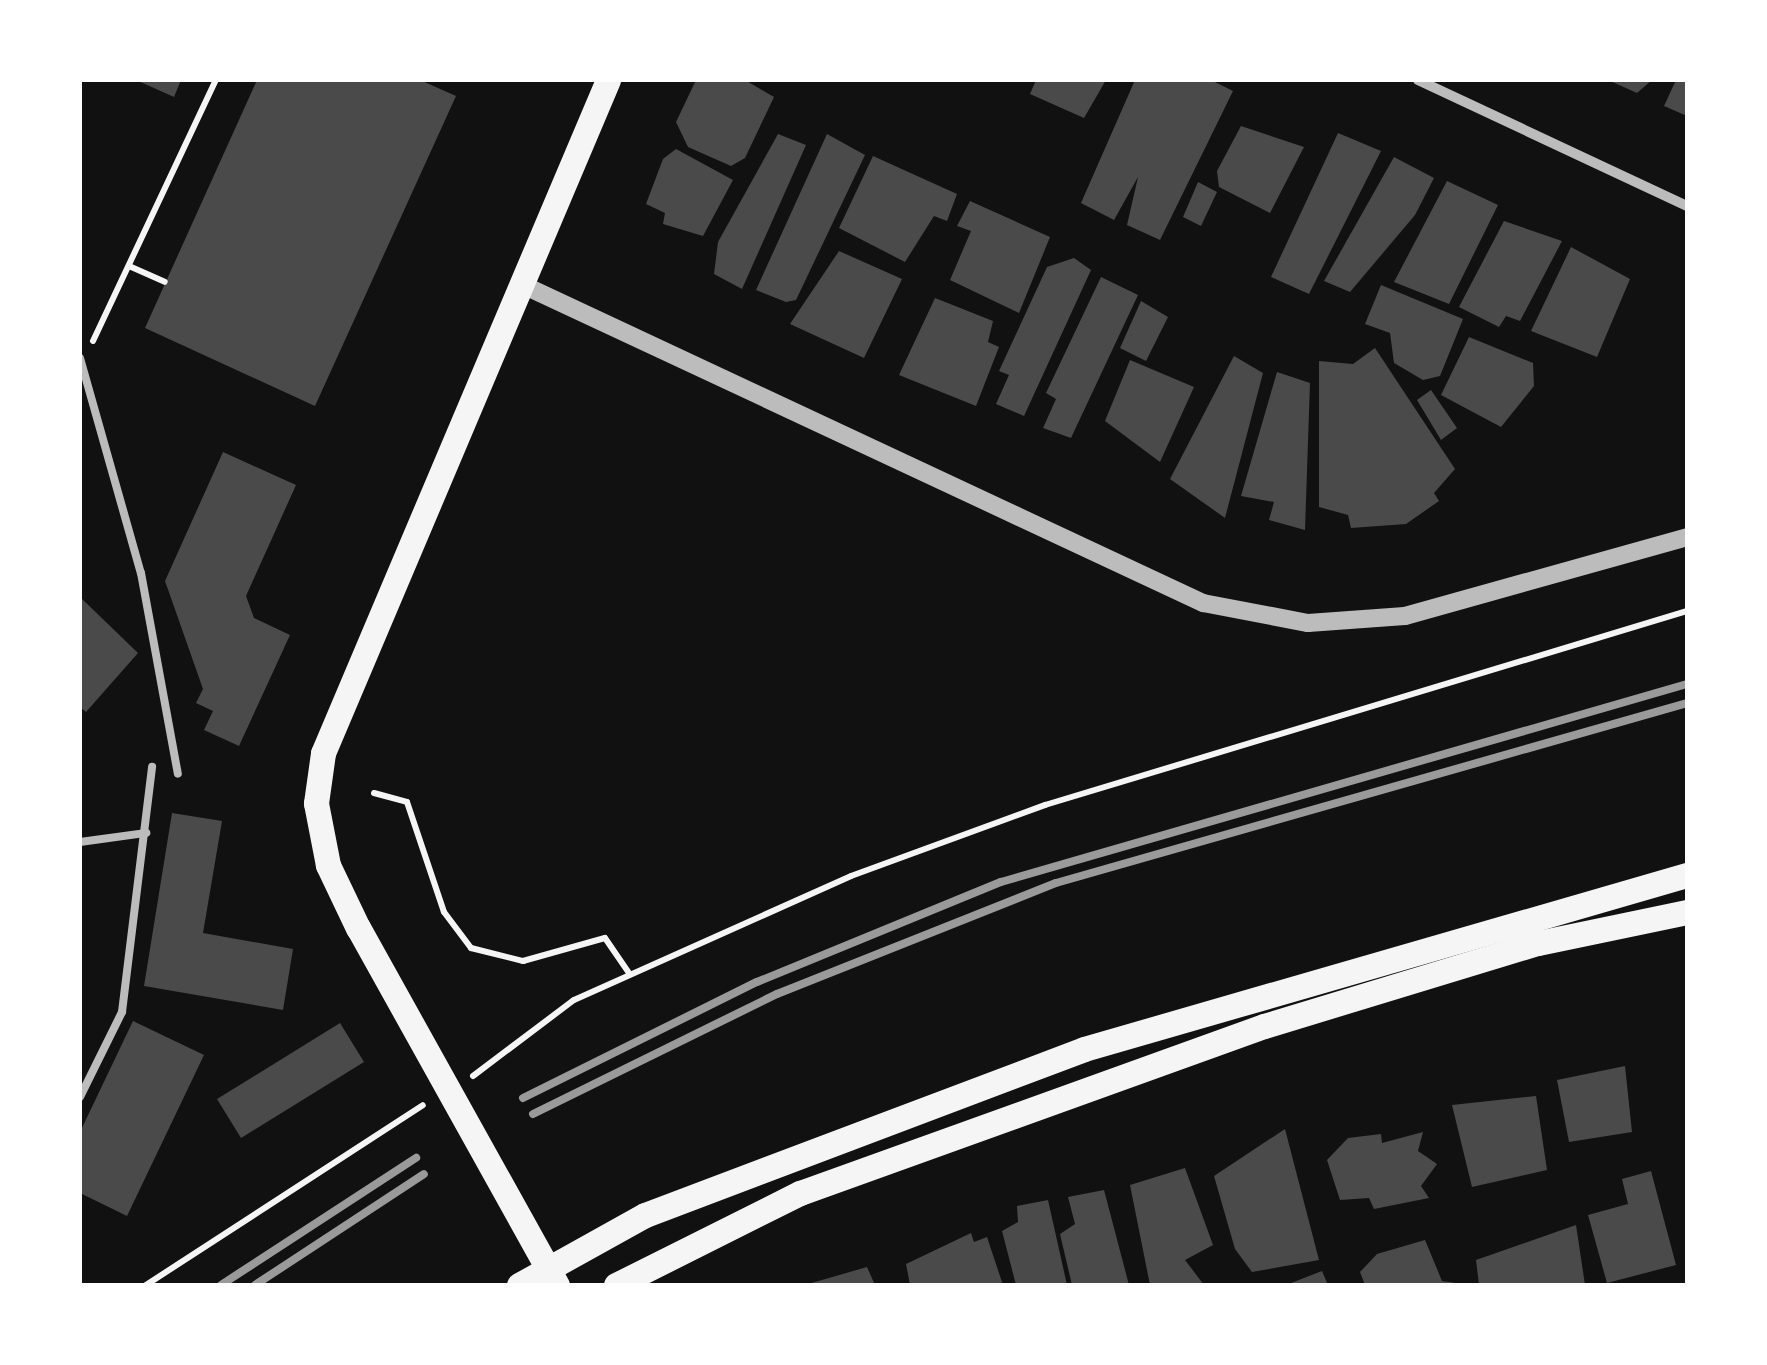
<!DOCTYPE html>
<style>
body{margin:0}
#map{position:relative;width:1767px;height:1365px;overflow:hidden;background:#111;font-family:"IBM Plex Sans",sans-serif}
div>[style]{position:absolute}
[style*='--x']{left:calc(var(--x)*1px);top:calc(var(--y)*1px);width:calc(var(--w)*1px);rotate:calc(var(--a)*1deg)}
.building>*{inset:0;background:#4a4a4a}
.path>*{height:6px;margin:-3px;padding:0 3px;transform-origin:3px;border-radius:3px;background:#f5f5f5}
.service>*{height:8px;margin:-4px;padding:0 4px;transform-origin:4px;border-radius:4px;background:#bcbcbc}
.minor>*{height:10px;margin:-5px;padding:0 5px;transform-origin:5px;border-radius:5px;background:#bcbcbc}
.tertiary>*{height:18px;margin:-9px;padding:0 9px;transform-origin:9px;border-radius:9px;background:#bcbcbc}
.primary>*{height:25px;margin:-12.5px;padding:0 12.5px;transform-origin:12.5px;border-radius:12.5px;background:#f5f5f5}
.rail>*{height:8px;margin:-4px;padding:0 4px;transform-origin:4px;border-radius:4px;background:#9a9a9a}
span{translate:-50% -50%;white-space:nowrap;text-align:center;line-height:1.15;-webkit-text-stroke:8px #fff;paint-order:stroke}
.frame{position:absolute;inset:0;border:82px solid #fff;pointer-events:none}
</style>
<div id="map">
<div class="building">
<i style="clip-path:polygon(136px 80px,181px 80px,174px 97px)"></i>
<i style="clip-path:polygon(257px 80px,420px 80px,456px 96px,315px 406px,145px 328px)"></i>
<i style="clip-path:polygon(696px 80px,745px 80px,774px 97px,745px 158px,731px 166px,688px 147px,676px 122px)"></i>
<i style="clip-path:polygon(1036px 80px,1106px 80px,1084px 118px,1030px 94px)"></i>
<i style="clip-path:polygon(1135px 80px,1211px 80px,1233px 91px,1160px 240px,1127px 225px,1138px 177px,1114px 220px,1081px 203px)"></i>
<i style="clip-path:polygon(1608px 80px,1652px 80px,1637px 93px)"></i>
<i style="clip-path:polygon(1676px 80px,1687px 80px,1687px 116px,1664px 106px)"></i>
<i style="clip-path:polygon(1241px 126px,1304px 147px,1270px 213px,1219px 187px,1217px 171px)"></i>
<i style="clip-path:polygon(1338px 133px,1381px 151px,1309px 294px,1271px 277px)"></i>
<i style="clip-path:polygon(778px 134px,806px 145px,742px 289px,714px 274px,718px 242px)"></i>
<i style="clip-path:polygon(827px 134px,865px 155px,796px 300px,786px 302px,756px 290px)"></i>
<i style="clip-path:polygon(676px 149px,733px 180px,703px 236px,663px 224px,665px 213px,646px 204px,663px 159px)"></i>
<i style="clip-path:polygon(873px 156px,957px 194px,947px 221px,934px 216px,905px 262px,839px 228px)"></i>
<i style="clip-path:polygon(1394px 157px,1434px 178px,1415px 215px,1350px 292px,1324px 281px)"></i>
<i style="clip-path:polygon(1447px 181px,1498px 205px,1449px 304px,1394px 282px)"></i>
<i style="clip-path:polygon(1198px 182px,1217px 192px,1201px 226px,1183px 217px)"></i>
<i style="clip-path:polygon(970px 201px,1050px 237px,1019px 313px,950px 280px,971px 231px,957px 226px)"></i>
<i style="clip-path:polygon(1504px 221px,1562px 241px,1520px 321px,1506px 316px,1499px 327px,1459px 307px)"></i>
<i style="clip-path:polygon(1571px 247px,1630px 279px,1597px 357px,1531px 331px)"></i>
<i style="clip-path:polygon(839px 251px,902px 279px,864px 358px,790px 324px)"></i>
<i style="clip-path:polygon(1074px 258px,1091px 270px,1024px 416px,996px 404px,1009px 375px,999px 371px,1047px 267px)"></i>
<i style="clip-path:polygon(1101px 277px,1138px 295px,1071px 438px,1043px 428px,1056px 399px,1046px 393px)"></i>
<i style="clip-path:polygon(1381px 285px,1463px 319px,1440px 376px,1423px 380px,1394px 363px,1390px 333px,1365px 324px)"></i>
<i style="clip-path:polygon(935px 298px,993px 321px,988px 342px,999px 347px,976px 406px,899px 375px)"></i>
<i style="clip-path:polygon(1141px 301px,1168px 317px,1146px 361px,1120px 348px)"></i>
<i style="clip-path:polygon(1469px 337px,1533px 363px,1534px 386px,1501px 427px,1441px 395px)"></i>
<i style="clip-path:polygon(1375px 348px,1455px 469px,1434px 493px,1439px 501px,1406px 524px,1351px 528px,1348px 515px,1319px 507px,1319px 361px,1353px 364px)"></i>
<i style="clip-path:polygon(1234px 356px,1263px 373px,1225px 518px,1170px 479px)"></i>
<i style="clip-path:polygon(1130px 360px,1194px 387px,1160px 462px,1105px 421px)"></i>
<i style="clip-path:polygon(1277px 372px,1310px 383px,1305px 530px,1269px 520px,1274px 502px,1241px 496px)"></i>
<i style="clip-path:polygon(1431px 390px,1457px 428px,1441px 440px,1417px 400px)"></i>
<i style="clip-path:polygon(223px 452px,296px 485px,246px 596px,254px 618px,290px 635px,239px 746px,204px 730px,213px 711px,196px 703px,203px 689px,165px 581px)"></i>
<i style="clip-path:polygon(80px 597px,138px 653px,86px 712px,80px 707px)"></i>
<i style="clip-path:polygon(172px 813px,222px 821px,203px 933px,293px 949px,283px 1010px,144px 986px)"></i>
<i style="clip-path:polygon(133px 1021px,204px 1055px,127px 1216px,80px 1193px,80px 1132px)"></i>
<i style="clip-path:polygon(340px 1023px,364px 1062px,241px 1138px,217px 1099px)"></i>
<i style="clip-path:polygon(1625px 1066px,1632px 1132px,1569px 1142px,1557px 1080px)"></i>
<i style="clip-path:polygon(1536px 1096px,1547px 1170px,1472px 1187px,1452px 1105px)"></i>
<i style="clip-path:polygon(1285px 1129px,1319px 1260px,1252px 1272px,1235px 1249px,1214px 1176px)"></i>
<i style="clip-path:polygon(1423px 1132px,1418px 1151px,1437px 1164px,1421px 1186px,1429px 1198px,1374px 1209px,1369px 1198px,1340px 1200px,1327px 1160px,1348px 1138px,1381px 1134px,1382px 1143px)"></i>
<i style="clip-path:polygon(1185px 1168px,1213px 1245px,1185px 1260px,1204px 1285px,1150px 1285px,1130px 1185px)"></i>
<i style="clip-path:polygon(1651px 1171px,1676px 1265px,1607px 1283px,1588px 1215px,1628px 1204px,1622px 1179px)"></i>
<i style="clip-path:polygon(1104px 1190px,1129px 1285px,1072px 1285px,1060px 1234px,1075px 1224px,1068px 1197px)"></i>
<i style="clip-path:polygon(1048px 1200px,1067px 1285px,1016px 1285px,1002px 1231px,1018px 1222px,1017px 1206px)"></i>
<i style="clip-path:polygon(1576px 1225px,1585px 1285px,1479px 1285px,1476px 1260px)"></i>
<i style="clip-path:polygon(971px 1233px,974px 1242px,987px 1237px,1003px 1285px,910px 1285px,906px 1264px)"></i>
<i style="clip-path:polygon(1425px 1240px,1442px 1281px,1470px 1285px,1365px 1285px,1360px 1272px,1377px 1254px)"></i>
<i style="clip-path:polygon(867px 1267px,875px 1285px,808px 1285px,808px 1284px)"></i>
<i style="clip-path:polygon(1322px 1271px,1328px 1285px,1286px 1285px)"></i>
</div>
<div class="path">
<i style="--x:129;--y:266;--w:39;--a:24"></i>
<i style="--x:93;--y:341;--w:289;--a:-64.8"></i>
<i style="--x:374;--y:793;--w:34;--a:15"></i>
<i style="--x:407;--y:802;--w:116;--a:71.4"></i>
<i style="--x:444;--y:912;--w:45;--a:53.1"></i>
<i style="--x:471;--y:948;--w:54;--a:14"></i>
<i style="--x:523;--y:961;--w:85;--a:-15.7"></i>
<i style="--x:605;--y:938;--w:42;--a:55.6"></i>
<i style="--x:473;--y:1076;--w:126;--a:-37"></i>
<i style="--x:574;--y:1000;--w:303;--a:-24.1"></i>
<i style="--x:851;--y:876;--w:207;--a:-20.1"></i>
<i style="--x:1045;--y:805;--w:671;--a:-16.81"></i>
<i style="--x:146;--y:1285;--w:330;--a:-33"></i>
</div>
<div class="service">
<i style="--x:80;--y:358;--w:223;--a:74.2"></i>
<i style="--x:141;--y:573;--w:204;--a:79.6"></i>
<i style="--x:80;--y:842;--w:67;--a:-7.8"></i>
<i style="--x:80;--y:1097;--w:95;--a:-63.7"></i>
<i style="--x:122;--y:1012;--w:247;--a:-83"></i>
</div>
<div class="minor">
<i style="--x:1418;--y:80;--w:297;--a:25.1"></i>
</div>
<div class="tertiary">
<i style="--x:523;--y:285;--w:751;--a:25.06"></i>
<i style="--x:1203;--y:603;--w:107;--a:10.8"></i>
<i style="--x:1308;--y:623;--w:97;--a:-4.1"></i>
<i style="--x:1405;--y:616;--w:293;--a:-15.6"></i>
</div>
<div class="primary">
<i style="--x:519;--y:1285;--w:144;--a:-29.1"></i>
<i style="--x:645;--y:1215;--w:469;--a:-20.7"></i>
<i style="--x:1084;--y:1049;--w:628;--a:-16.1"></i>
<i style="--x:557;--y:1285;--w:409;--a:-119.1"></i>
<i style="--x:358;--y:928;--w:70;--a:-115.5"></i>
<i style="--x:328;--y:865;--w:63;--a:-101"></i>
<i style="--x:316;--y:803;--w:50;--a:-82"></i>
<i style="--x:323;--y:753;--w:731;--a:-67.05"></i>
<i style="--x:616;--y:1285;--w:206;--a:-26.6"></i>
<i style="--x:800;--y:1193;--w:493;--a:-19.8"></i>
<i style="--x:1264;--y:1026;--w:286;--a:-16.9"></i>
<i style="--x:1538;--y:943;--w:152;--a:-11.8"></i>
</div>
<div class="rail">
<i style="--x:523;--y:1098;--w:261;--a:-26.4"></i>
<i style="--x:757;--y:982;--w:264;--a:-22.3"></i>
<i style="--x:1001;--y:882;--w:714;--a:-16.1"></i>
<i style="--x:533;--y:1114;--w:272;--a:-26.2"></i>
<i style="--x:777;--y:994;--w:300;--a:-21.7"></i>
<i style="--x:1056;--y:883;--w:656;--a:-15.92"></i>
<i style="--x:221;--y:1285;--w:233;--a:-33.1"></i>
<i style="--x:255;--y:1285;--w:202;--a:-33.3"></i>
</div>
<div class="frame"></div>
</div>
